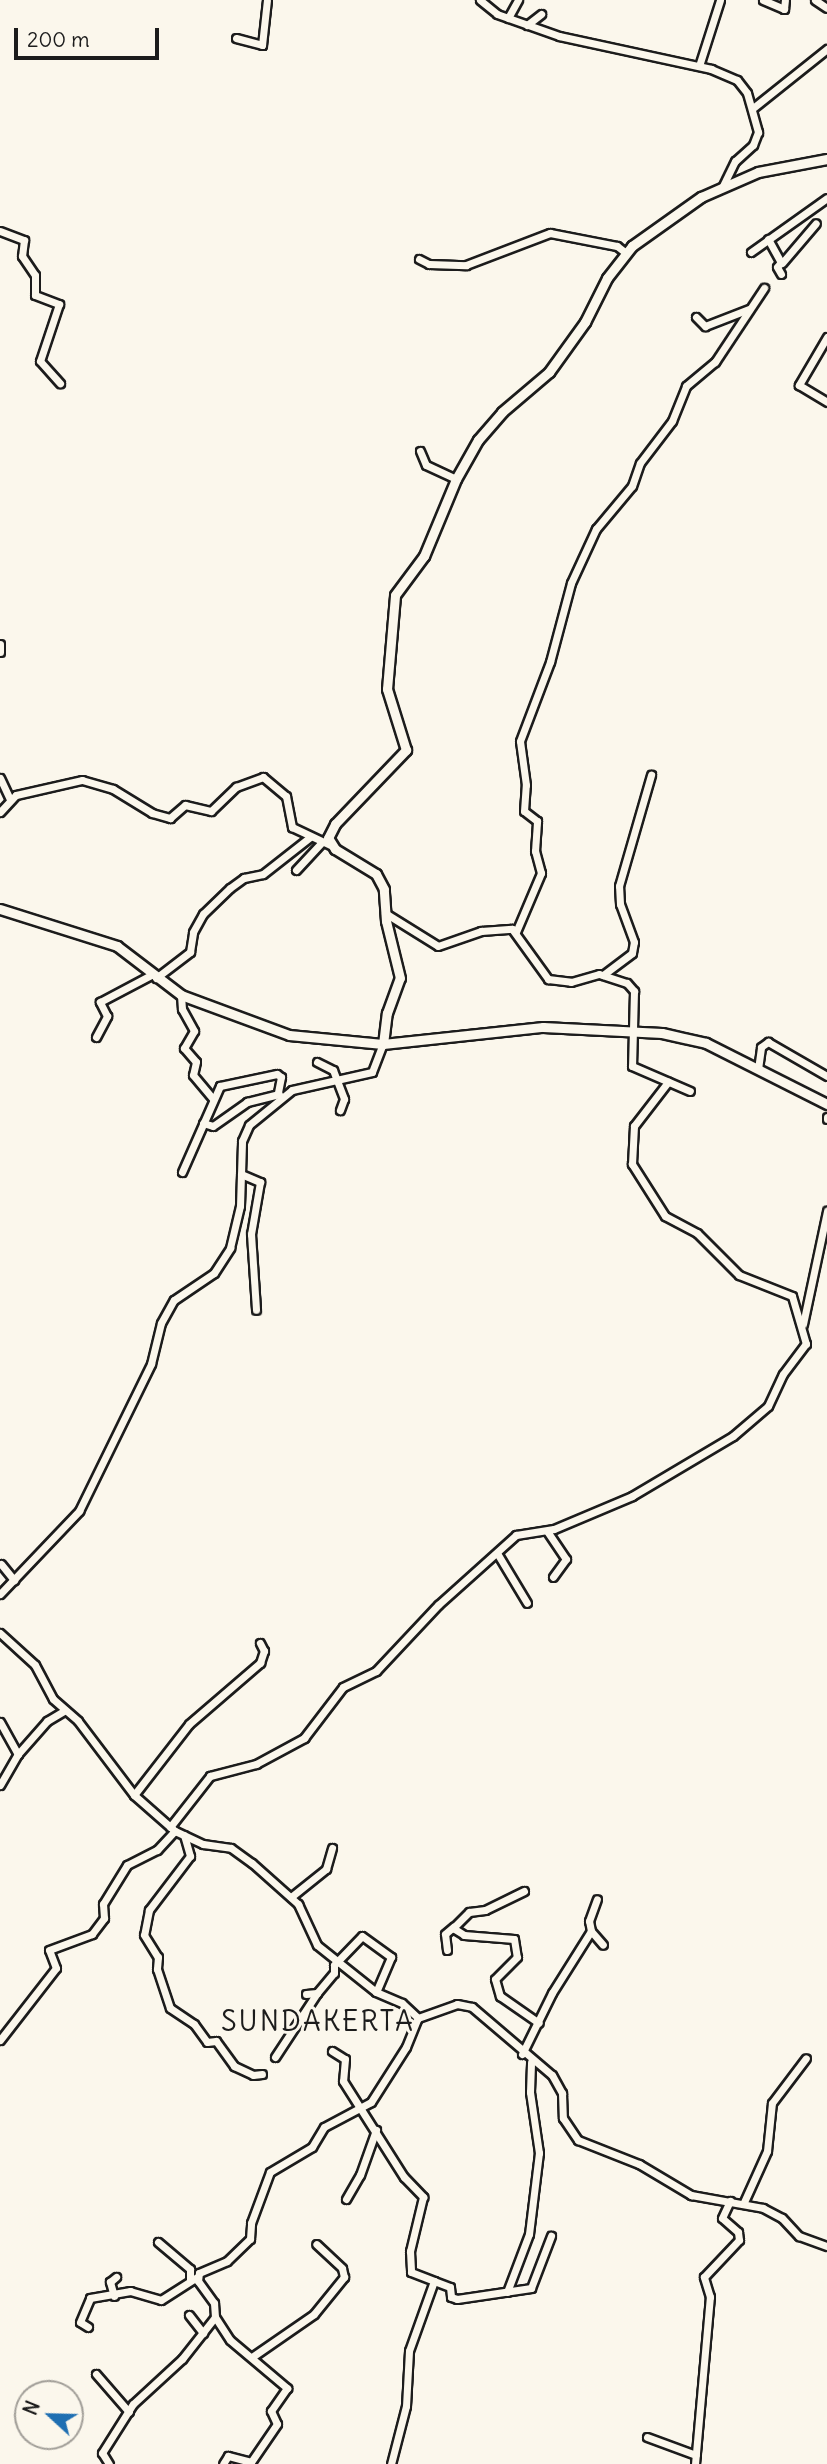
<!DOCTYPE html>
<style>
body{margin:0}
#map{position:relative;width:827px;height:2464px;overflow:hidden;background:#fbf7ec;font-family:Delius,sans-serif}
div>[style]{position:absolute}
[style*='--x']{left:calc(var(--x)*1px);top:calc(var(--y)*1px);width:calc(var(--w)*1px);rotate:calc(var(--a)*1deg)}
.roads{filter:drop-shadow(2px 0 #1c1c1c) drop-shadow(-2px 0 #1c1c1c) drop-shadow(0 2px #1c1c1c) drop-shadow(0 -2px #1c1c1c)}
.minor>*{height:7px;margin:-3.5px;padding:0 3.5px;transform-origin:3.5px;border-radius:3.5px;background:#fbf7ec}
.major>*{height:9px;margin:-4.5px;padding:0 4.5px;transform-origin:4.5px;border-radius:4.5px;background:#fbf7ec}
span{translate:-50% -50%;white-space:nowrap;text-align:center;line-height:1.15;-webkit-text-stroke:6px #fbf7ec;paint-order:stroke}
.quarter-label{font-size:28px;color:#1c1c1c;letter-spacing:2px}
.north{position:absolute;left:14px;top:2380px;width:70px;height:70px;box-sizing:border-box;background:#fbf7ec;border:2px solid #a29f99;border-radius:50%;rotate:292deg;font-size:19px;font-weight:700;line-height:28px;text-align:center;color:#1c1c1c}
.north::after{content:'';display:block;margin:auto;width:24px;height:32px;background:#1f6fb2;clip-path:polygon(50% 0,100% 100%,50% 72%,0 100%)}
.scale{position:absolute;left:14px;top:28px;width:145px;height:32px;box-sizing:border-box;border:4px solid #1c1c1c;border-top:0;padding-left:9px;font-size:21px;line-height:24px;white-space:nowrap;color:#1c1c1c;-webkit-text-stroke:5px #fbf7ec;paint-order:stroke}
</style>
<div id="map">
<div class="roads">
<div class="minor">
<i style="--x:480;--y:0;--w:22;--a:39"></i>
<i style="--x:497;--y:14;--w:66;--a:19.5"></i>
<i style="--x:559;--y:36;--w:156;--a:12.2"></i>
<i style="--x:711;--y:69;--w:28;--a:23"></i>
<i style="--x:737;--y:80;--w:16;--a:52"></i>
<i style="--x:747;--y:93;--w:41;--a:74.2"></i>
<i style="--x:758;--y:132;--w:14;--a:111"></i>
<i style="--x:753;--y:145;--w:24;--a:138"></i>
<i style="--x:735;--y:161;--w:30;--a:116"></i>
<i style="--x:763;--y:0;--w:23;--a:23"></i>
<i style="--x:784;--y:9;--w:9;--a:-84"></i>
<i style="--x:815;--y:0;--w:14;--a:34"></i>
<i style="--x:508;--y:18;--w:21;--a:-61"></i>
<i style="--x:527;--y:25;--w:18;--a:-38"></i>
<i style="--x:236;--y:38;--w:27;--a:15"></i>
<i style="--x:262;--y:45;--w:45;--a:-83.7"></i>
<i style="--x:699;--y:66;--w:69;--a:-72.3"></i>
<i style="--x:753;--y:108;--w:95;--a:-38.6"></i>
<i style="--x:0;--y:231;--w:26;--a:21"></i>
<i style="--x:24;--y:240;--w:16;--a:97"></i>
<i style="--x:22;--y:256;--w:23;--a:56"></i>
<i style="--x:35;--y:275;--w:20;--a:90"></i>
<i style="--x:35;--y:295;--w:26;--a:21"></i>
<i style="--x:59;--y:304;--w:60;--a:108.4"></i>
<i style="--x:40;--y:361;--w:30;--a:48"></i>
<i style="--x:768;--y:239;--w:26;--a:61"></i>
<i style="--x:781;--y:262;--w:6;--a:129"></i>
<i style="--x:777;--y:267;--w:8;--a:60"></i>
<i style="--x:751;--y:252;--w:93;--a:-35.4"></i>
<i style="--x:419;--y:259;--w:11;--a:27"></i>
<i style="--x:429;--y:264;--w:37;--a:2"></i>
<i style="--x:466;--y:265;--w:90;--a:-20.9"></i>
<i style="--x:550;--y:233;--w:68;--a:11"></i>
<i style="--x:617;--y:246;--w:11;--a:38"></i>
<i style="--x:782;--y:263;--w:52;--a:-49.6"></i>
<i style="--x:696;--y:317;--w:13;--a:45"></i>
<i style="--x:705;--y:326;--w:47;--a:-21.1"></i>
<i style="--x:827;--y:337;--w:56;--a:120.3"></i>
<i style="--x:799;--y:385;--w:33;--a:31"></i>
<i style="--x:420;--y:451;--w:15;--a:67"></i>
<i style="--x:426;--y:465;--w:33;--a:25"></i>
<i style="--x:0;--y:644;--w:8;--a:90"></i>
<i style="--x:0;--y:778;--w:23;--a:65"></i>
<i style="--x:0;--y:812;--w:23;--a:-47"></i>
<i style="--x:16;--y:795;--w:68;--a:-12.8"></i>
<i style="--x:82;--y:780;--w:32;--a:16"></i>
<i style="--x:113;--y:789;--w:46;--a:31.6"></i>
<i style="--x:152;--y:813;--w:19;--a:16"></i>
<i style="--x:170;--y:818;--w:20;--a:-41"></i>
<i style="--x:185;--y:805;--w:27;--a:13"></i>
<i style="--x:211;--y:811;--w:35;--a:-44"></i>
<i style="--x:236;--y:787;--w:29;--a:-20"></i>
<i style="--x:263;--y:777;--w:30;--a:40"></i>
<i style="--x:286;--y:796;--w:32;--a:79"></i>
<i style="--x:292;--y:827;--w:42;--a:25.3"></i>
<i style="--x:296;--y:870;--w:38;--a:-47"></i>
<i style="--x:385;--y:913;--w:62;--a:31.9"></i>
<i style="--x:438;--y:946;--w:46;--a:-19.2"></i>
<i style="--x:481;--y:931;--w:31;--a:-4"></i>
<i style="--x:512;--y:929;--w:62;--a:54.2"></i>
<i style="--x:548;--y:979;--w:23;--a:7"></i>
<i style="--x:571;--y:982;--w:29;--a:-16"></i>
<i style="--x:599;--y:974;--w:29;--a:18"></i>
<i style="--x:627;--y:983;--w:11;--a:49"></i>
<i style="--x:634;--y:991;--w:75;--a:91.5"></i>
<i style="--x:632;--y:1066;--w:63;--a:23.3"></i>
<i style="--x:516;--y:932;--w:64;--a:-67"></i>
<i style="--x:541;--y:873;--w:23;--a:-105"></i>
<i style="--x:535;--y:851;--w:30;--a:-86"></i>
<i style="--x:537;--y:821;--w:16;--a:-142"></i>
<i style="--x:524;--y:811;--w:26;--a:-86"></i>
<i style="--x:526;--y:785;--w:44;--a:-97.8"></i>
<i style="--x:520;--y:741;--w:85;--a:-69.2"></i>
<i style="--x:550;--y:662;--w:82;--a:-75.1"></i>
<i style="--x:571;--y:583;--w:60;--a:-65.2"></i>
<i style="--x:596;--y:529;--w:56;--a:-50.1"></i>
<i style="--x:632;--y:486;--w:24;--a:-71"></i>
<i style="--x:640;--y:463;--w:53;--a:-52.7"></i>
<i style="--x:672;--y:421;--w:38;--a:-68"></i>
<i style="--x:686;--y:386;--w:38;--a:-40"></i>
<i style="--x:715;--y:362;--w:89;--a:-56.5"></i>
<i style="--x:603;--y:975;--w:36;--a:-37"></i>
<i style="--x:632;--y:953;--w:11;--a:-80"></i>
<i style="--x:634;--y:942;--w:40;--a:-110.2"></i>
<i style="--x:620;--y:904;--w:18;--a:-93"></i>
<i style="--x:619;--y:886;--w:116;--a:-73.9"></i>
<i style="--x:156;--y:978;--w:43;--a:-37.4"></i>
<i style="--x:190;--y:952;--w:20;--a:-81"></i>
<i style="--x:193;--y:932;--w:21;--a:-61"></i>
<i style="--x:203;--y:914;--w:37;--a:-44"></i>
<i style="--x:230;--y:888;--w:17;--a:-36"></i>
<i style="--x:244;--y:878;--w:19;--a:-12"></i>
<i style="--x:263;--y:874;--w:60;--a:-38.2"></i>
<i style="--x:181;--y:995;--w:14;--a:86"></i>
<i style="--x:182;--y:1009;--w:25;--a:61"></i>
<i style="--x:194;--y:1031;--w:20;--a:120"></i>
<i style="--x:184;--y:1048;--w:18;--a:49"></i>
<i style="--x:196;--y:1062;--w:13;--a:103"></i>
<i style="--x:193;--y:1075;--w:31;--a:50"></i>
<i style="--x:96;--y:1037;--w:24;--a:-62"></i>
<i style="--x:107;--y:1016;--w:16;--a:-117"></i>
<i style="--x:100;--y:1002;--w:58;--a:-27.9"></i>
<i style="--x:317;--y:1062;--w:18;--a:27"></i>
<i style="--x:333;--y:1070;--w:31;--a:69"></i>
<i style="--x:344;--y:1099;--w:12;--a:110"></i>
<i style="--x:758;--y:1069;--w:22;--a:-82"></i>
<i style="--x:761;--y:1047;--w:9;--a:-36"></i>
<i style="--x:768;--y:1042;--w:68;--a:30"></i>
<i style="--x:827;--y:1117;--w:2;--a:90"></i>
<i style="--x:203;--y:1123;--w:10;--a:17"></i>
<i style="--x:213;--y:1126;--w:42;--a:-35.2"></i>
<i style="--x:247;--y:1102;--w:33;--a:-14"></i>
<i style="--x:182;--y:1172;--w:94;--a:-66.2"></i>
<i style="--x:220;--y:1086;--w:58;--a:-11.9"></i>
<i style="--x:277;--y:1074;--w:5;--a:37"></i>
<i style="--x:281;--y:1077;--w:16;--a:101"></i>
<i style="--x:241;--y:1174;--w:21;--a:23"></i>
<i style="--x:260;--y:1182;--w:53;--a:99.8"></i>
<i style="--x:251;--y:1234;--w:76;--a:86.2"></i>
<i style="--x:803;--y:1324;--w:116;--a:-78"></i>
<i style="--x:547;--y:1531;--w:34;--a:56"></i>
<i style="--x:566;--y:1559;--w:22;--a:126"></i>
<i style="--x:497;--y:1553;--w:58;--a:59"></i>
<i style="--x:1;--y:1564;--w:21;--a:51"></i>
<i style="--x:0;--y:1594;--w:115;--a:-46.4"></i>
<i style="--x:79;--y:1511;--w:164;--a:-63.9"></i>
<i style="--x:151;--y:1364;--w:42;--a:-76.3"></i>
<i style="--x:161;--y:1323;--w:26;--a:-61"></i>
<i style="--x:174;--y:1300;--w:48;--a:-34"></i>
<i style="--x:214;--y:1273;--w:30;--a:-57"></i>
<i style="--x:230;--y:1248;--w:43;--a:-76.6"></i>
<i style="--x:240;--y:1206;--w:65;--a:-88.2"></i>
<i style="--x:242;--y:1141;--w:17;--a:-66"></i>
<i style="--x:249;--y:1125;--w:55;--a:-39.1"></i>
<i style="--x:292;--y:1090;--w:82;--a:-12.7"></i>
<i style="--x:372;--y:1072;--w:30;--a:-69"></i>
<i style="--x:0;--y:1633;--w:47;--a:42.4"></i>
<i style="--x:35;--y:1665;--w:38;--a:62"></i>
<i style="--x:53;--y:1699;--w:33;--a:41"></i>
<i style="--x:78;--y:1721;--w:93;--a:52.9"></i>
<i style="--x:134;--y:1795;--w:55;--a:41.3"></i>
<i style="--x:175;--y:1831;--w:31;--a:25"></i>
<i style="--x:203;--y:1844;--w:28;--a:8"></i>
<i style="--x:231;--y:1848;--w:26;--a:36"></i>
<i style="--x:252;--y:1863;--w:62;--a:41.7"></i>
<i style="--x:298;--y:1904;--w:45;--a:65.1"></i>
<i style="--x:317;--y:1945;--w:75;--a:38.5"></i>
<i style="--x:376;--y:1992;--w:28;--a:23"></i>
<i style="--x:402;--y:2003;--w:22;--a:43"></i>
<i style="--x:418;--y:2018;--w:41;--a:-19.7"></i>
<i style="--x:457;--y:2004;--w:15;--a:11"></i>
<i style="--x:472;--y:2007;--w:105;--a:40.4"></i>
<i style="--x:552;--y:2075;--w:21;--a:61"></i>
<i style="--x:562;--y:2093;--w:25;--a:88"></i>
<i style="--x:563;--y:2118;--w:27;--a:56"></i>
<i style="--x:578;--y:2140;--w:66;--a:21.5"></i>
<i style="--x:639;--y:2164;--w:61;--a:30.8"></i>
<i style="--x:691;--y:2195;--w:73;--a:10.2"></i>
<i style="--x:763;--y:2208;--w:21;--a:28"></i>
<i style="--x:782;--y:2218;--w:25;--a:47"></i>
<i style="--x:799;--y:2236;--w:30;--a:20"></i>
<i style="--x:0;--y:1722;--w:37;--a:61"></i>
<i style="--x:18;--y:1754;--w:44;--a:-48.7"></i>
<i style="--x:47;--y:1721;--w:21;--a:-31"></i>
<i style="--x:0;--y:1785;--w:36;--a:-60"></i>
<i style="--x:134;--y:1795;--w:90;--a:-52.2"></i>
<i style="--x:189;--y:1724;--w:94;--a:-40.7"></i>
<i style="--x:260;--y:1663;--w:13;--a:-72"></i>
<i style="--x:264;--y:1651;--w:9;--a:-117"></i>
<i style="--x:170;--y:1827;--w:65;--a:-51.9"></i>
<i style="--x:210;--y:1776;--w:48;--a:-14.6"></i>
<i style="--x:256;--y:1764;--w:55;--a:-28.4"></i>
<i style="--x:304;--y:1738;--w:64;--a:-52.6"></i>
<i style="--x:343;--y:1687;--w:37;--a:-26"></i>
<i style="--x:376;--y:1671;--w:91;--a:-46.8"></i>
<i style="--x:438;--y:1605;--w:105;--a:-41.9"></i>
<i style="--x:516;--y:1535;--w:38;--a:-9"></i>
<i style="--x:554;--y:1529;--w:85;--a:-22.9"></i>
<i style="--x:632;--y:1496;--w:117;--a:-30.7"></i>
<i style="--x:733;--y:1436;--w:46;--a:-40.6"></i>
<i style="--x:768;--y:1406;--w:35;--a:-65"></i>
<i style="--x:783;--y:1374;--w:38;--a:-53"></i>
<i style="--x:806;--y:1344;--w:50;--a:-106.3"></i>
<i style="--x:792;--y:1296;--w:57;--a:-158.4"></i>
<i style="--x:739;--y:1275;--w:59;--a:-135"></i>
<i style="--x:697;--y:1233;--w:36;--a:-152"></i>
<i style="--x:665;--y:1216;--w:62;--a:-122.4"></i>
<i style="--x:632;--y:1164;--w:38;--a:-87"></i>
<i style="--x:634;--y:1126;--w:56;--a:-52.3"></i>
<i style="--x:184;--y:1835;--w:22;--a:74"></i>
<i style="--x:190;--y:1856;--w:68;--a:127.2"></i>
<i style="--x:149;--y:1910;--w:25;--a:101"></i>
<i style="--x:144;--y:1935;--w:26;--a:58"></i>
<i style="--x:158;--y:1957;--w:12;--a:95"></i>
<i style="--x:157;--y:1969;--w:41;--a:71.6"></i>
<i style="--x:170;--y:2008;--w:29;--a:34"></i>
<i style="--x:194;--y:2024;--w:22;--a:54"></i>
<i style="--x:207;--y:2042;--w:9;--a:-6"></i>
<i style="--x:216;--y:2041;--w:31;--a:54"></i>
<i style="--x:234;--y:2066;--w:21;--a:25"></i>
<i style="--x:253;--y:2075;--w:9;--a:-6"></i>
<i style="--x:524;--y:1891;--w:43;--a:154"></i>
<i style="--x:485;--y:1910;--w:16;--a:173"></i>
<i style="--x:469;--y:1912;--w:23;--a:135"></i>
<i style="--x:453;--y:1928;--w:13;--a:32"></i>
<i style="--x:464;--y:1935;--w:50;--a:4.6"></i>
<i style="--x:514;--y:1939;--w:18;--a:81"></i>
<i style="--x:517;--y:1957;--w:31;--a:135"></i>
<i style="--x:495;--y:1979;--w:18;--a:74"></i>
<i style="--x:500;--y:1996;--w:47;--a:34.7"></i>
<i style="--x:291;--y:1897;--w:45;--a:-38.7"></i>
<i style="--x:326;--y:1869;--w:22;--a:-74"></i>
<i style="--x:591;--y:1931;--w:10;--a:-101"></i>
<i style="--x:589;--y:1921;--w:23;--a:-70"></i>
<i style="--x:447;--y:1950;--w:16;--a:-97"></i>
<i style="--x:445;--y:1934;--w:11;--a:-41"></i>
<i style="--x:306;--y:1994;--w:11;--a:-5"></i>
<i style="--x:317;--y:1993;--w:26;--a:-50"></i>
<i style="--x:334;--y:1973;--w:8;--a:-90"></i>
<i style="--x:334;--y:1965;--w:40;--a:-46"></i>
<i style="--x:362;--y:1936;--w:36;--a:36"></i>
<i style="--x:391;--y:1957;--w:38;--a:113"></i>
<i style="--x:0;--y:2040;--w:91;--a:-52.1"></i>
<i style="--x:56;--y:1968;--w:19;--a:-111"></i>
<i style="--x:49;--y:1950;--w:46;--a:-20.4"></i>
<i style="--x:92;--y:1934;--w:20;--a:-53"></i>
<i style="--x:104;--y:1918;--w:14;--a:-94"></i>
<i style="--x:103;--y:1904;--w:46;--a:-58.4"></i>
<i style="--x:127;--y:1865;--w:34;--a:-27"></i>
<i style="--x:157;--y:1850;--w:26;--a:-47"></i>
<i style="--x:332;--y:2051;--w:15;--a:32"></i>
<i style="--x:345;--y:2059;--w:22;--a:95"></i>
<i style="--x:343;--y:2081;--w:114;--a:57.6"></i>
<i style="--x:404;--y:2177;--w:28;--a:46"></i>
<i style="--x:423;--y:2197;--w:56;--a:103.5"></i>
<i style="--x:410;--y:2251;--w:21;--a:87"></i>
<i style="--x:411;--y:2272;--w:25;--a:21"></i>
<i style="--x:434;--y:2281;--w:74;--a:109.7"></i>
<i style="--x:409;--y:2351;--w:55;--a:93.1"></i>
<i style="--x:406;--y:2406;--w:60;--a:104.5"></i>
<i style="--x:522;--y:2054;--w:68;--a:-63.8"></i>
<i style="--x:552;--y:1993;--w:73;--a:-57.8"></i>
<i style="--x:591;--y:1931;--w:18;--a:49"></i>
<i style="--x:275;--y:2057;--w:77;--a:-56.7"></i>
<i style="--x:346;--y:2199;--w:28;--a:-60"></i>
<i style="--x:360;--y:2175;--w:48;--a:-70.4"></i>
<i style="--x:744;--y:2202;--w:56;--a:-65.7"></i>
<i style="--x:767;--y:2151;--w:48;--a:-84.1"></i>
<i style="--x:772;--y:2103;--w:56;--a:-52.9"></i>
<i style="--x:158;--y:2242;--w:42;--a:40.2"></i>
<i style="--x:190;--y:2269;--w:10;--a:90"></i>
<i style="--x:434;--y:2281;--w:17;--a:21"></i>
<i style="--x:450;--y:2287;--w:10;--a:84"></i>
<i style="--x:451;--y:2297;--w:6;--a:18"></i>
<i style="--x:457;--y:2299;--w:75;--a:-8.5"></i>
<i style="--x:531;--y:2288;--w:56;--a:-69"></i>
<i style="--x:507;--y:2292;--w:62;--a:-69.2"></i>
<i style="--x:529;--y:2234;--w:82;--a:-83"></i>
<i style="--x:539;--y:2153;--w:62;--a:-98.4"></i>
<i style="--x:530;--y:2092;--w:30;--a:-88"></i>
<i style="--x:114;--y:2296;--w:15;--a:-106"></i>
<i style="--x:110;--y:2282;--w:8;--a:-40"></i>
<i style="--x:189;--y:2315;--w:23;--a:52"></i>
<i style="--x:215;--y:2317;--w:27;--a:57"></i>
<i style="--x:230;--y:2340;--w:75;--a:40.1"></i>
<i style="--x:287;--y:2388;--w:28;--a:125"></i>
<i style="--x:271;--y:2411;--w:14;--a:65"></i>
<i style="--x:277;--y:2424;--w:46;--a:124.4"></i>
<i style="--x:251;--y:2462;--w:24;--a:-165"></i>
<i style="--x:228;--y:2456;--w:9;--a:122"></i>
<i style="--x:88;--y:2327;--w:9;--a:-148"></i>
<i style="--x:80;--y:2322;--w:26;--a:-67"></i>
<i style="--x:90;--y:2298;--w:41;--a:-9.9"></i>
<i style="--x:130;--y:2291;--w:32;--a:16"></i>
<i style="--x:161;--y:2300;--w:43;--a:-32.6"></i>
<i style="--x:252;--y:2357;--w:75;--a:-34.7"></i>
<i style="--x:314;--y:2314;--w:48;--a:-51"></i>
<i style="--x:344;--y:2277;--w:9;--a:-103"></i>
<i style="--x:342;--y:2268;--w:35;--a:-137"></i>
<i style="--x:96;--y:2374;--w:50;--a:49"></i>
<i style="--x:647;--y:2437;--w:52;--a:20.2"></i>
<i style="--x:109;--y:2464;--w:13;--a:-122"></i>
<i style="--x:102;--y:2453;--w:58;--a:-57.7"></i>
<i style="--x:133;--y:2404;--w:67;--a:-42.6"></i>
<i style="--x:182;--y:2359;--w:53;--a:-51.8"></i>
<i style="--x:215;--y:2317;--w:14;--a:-94"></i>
<i style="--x:214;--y:2303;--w:27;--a:-126"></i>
<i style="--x:198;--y:2281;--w:8;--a:-83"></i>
<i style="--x:199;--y:2273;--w:30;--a:-23"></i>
<i style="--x:227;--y:2261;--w:32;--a:-44"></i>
<i style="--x:250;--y:2239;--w:16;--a:-86"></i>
<i style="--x:251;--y:2223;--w:54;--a:-69.6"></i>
<i style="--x:270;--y:2172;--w:49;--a:-30.8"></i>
<i style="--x:312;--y:2147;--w:23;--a:-59"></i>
<i style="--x:324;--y:2127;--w:53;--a:-28"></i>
<i style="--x:371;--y:2102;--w:65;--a:-57.5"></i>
<i style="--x:406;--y:2047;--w:31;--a:-68"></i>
<i style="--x:695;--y:2464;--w:168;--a:-84.9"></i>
<i style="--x:710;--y:2297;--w:21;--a:-107"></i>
<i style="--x:704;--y:2277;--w:51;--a:-46.6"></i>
<i style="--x:739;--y:2240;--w:8;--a:-97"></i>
<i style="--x:738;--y:2232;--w:21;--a:-139"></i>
<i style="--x:722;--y:2218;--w:19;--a:-65"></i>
</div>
<div class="major">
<i style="--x:0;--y:909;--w:123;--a:17.5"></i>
<i style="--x:117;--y:946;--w:81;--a:37.4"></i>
<i style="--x:181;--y:995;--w:115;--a:20.3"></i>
<i style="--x:289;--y:1035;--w:94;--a:5.5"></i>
<i style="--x:383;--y:1044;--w:161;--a:-6.1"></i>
<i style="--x:543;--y:1027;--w:119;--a:2.9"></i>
<i style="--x:662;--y:1033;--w:45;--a:12.8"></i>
<i style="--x:706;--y:1043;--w:136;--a:26.8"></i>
<i style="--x:383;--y:1044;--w:31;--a:-83"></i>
<i style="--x:387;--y:1013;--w:37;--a:-70"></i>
<i style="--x:400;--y:978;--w:59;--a:-103.8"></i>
<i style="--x:386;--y:921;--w:32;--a:-94"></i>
<i style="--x:384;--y:889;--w:17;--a:-118"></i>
<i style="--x:376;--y:874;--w:48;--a:-148.6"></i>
<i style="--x:335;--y:849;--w:13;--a:-122"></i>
<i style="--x:328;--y:838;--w:16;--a:-63"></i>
<i style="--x:335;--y:824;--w:103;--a:-46.2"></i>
<i style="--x:406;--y:750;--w:64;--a:-107.3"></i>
<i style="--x:387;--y:689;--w:94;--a:-85.1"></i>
<i style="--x:395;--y:595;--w:49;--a:-53.4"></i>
<i style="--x:424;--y:556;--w:83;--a:-67.4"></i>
<i style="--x:456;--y:479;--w:45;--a:-60.6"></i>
<i style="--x:478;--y:440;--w:37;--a:-49"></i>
<i style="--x:502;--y:412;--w:62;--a:-40.4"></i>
<i style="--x:549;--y:372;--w:62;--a:-54.2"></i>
<i style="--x:585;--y:322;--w:49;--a:-63.4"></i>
<i style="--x:607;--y:278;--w:41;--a:-52"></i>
<i style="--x:632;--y:246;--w:85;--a:-35.4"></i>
<i style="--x:701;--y:197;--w:62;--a:-23.7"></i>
<i style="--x:758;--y:172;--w:70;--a:-10.7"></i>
</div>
</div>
<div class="quarter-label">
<span style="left:318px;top:2021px">SUNDAKERTA</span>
</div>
<div class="north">N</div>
<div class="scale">200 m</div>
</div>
